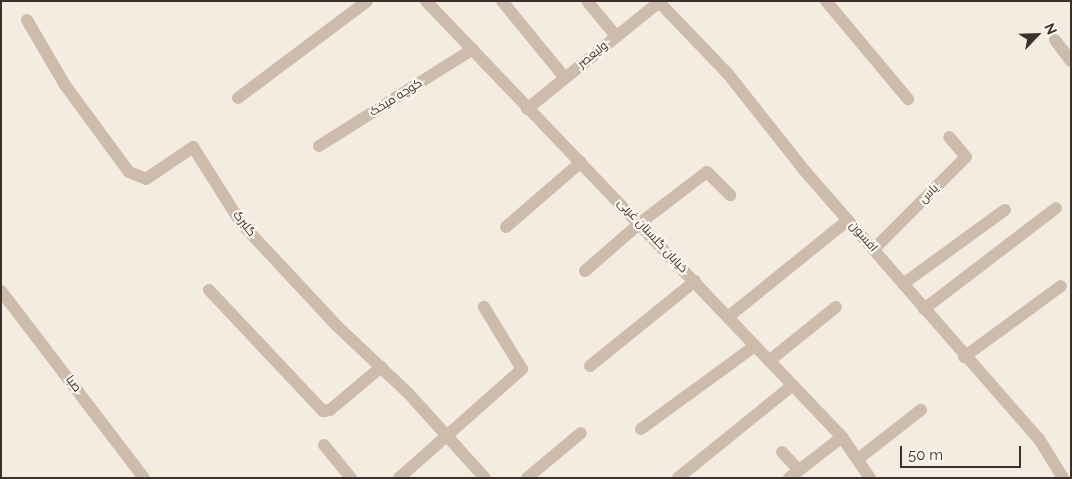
<!DOCTYPE html>
<meta charset="utf-8">
<style>
body{margin:0}
#map{position:relative;width:1072px;height:479px;overflow:hidden;background:#f4ebe1;font-family:Raleway,Cairo,sans-serif}
div>[style]{position:absolute}
[style*='--x']{left:calc(var(--x)*1px);top:calc(var(--y)*1px);width:calc(var(--w)*1px);rotate:calc(var(--a)*1deg)}
.minor>*{height:12px;margin:-6px;padding:0 6px;transform-origin:6px;border-radius:6px;background:#cdbbac}
span{translate:-50% -50%;white-space:nowrap;text-align:center;line-height:1.15;-webkit-text-stroke:4.5px #fbf5ee;paint-order:stroke}
.street-label{font-size:12px;color:#3b302b}
.frame{position:absolute;inset:0;border:2px solid #3b302b;pointer-events:none}
.north{position:absolute;left:1012px;top:10px;width:50px;height:50px;-webkit-text-stroke:4px #fbf5ee;paint-order:stroke;rotate:66deg;font-size:14px;font-weight:700;line-height:20px;text-align:center;color:#3b302b}
.north::after{content:'';display:block;margin:auto;width:18px;height:22px;background:#3b302b;clip-path:polygon(50% 0,100% 100%,50% 72%,0 100%)}
.scale{position:absolute;left:900px;top:446px;width:121px;height:22px;box-sizing:border-box;border:2px solid #3b302b;border-top:0;padding-left:6px;font-size:15px;line-height:18px;white-space:nowrap;color:#3b302b;-webkit-text-stroke:4px #fbf5ee;paint-order:stroke}
</style>
<div id="map">
<div class="minor">
<i style="--x:426;--y:1;--w:603;--a:46.34"></i>
<i style="--x:842;--y:437;--w:50;--a:55.7"></i>
<i style="--x:502;--y:1;--w:99;--a:50.7"></i>
<i style="--x:587;--y:1;--w:45;--a:50.4"></i>
<i style="--x:658;--y:1;--w:101;--a:46.2"></i>
<i style="--x:728;--y:74;--w:122;--a:51.6"></i>
<i style="--x:804;--y:170;--w:357;--a:48.9"></i>
<i style="--x:1039;--y:439;--w:46;--a:58.4"></i>
<i style="--x:826;--y:1;--w:128;--a:50.1"></i>
<i style="--x:27;--y:20;--w:75;--a:59.7"></i>
<i style="--x:65;--y:85;--w:108;--a:53.7"></i>
<i style="--x:129;--y:172;--w:18;--a:22"></i>
<i style="--x:146;--y:179;--w:57;--a:-34.2"></i>
<i style="--x:193;--y:147;--w:90;--a:57.7"></i>
<i style="--x:241;--y:223;--w:139;--a:47"></i>
<i style="--x:336;--y:325;--w:100;--a:43.4"></i>
<i style="--x:409;--y:394;--w:113;--a:47.9"></i>
<i style="--x:1055;--y:40;--w:26;--a:53"></i>
<i style="--x:238;--y:98;--w:161;--a:-36.9"></i>
<i style="--x:527;--y:109;--w:170;--a:-39"></i>
<i style="--x:319;--y:146;--w:182;--a:-32.2"></i>
<i style="--x:506;--y:227;--w:99;--a:-40.9"></i>
<i style="--x:874;--y:249;--w:130;--a:-45"></i>
<i style="--x:966;--y:157;--w:26;--a:-130"></i>
<i style="--x:585;--y:271;--w:73;--a:-41.1"></i>
<i style="--x:640;--y:223;--w:84;--a:-37.3"></i>
<i style="--x:707;--y:172;--w:33;--a:45"></i>
<i style="--x:903;--y:284;--w:126;--a:-36"></i>
<i style="--x:209;--y:290;--w:166;--a:46.7"></i>
<i style="--x:323;--y:411;--w:7;--a:-8"></i>
<i style="--x:330;--y:410;--w:67;--a:-40.1"></i>
<i style="--x:1;--y:291;--w:235;--a:52.6"></i>
<i style="--x:924;--y:309;--w:166;--a:-37.4"></i>
<i style="--x:728;--y:317;--w:154;--a:-38.9"></i>
<i style="--x:964;--y:357;--w:120;--a:-36.2"></i>
<i style="--x:769;--y:361;--w:86;--a:-38.9"></i>
<i style="--x:590;--y:366;--w:135;--a:-39"></i>
<i style="--x:641;--y:429;--w:141;--a:-36.1"></i>
<i style="--x:324;--y:445;--w:43;--a:50.7"></i>
<i style="--x:782;--y:452;--w:25;--a:47"></i>
<i style="--x:858;--y:459;--w:80;--a:-37.9"></i>
<i style="--x:399;--y:478;--w:164;--a:-41.5"></i>
<i style="--x:522;--y:369;--w:73;--a:-121.5"></i>
<i style="--x:527;--y:478;--w:70;--a:-39.8"></i>
<i style="--x:678;--y:478;--w:148;--a:-39"></i>
<i style="--x:789;--y:478;--w:67;--a:-37.7"></i>
</div>
<div class="street-label">
<span style="left:593px;top:55px;rotate:-39deg">ولیعصر</span>
<span style="left:396px;top:98px;rotate:-32deg">کوچه میخک</span>
<span style="left:929px;top:194px;rotate:-45deg">یاس</span>
<span style="left:244px;top:224px;rotate:52deg">گلبرگ</span>
<span style="left:652px;top:236px;rotate:47deg">خیابان گلستان غربی</span>
<span style="left:863px;top:237px;rotate:49deg">افسون</span>
<span style="left:73px;top:384px;rotate:53deg">صبا</span>
</div>
<div class="frame"></div>
<div class="north">N</div>
<div class="scale">50 m</div>
</div>
